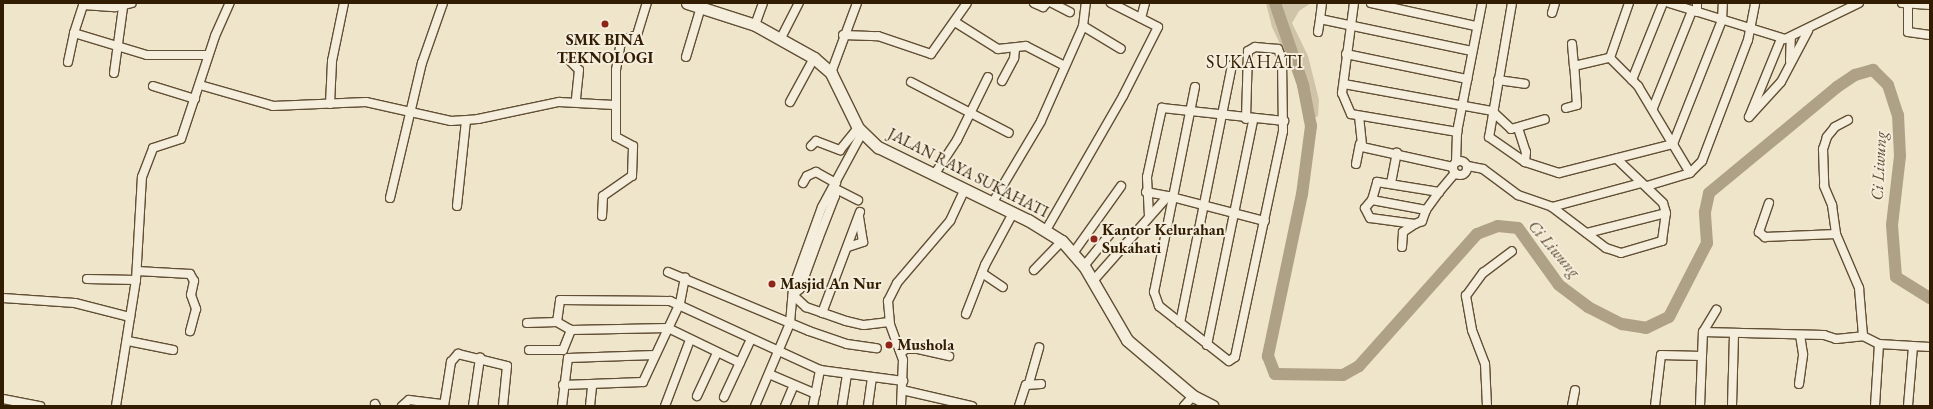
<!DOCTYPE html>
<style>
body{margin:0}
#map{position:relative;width:1933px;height:409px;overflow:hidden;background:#efe5ca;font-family:"EB Garamond",serif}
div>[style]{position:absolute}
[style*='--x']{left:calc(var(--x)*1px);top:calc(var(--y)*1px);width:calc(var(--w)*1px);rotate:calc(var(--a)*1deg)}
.green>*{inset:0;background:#cfc3a8}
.river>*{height:12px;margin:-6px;padding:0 6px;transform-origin:6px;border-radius:6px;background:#afa186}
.roads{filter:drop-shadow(1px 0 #614f34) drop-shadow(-1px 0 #614f34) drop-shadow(0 1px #614f34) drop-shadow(0 -1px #614f34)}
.street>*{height:8px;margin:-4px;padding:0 4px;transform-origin:4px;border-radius:4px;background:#f5eedd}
.street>.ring{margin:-4px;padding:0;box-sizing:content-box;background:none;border:8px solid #f5eedd;border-radius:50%}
.secondary>*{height:11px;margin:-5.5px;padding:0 5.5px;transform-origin:5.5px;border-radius:5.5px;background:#f5eedd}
.dots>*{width:11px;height:11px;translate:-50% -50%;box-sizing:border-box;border:2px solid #f5eedd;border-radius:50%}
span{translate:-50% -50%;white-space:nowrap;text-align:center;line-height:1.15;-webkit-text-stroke:4px #f5eedd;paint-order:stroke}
.poi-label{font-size:16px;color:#321d02;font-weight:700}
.left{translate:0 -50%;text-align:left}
.street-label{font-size:16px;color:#321d02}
.water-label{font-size:17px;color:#5e4b30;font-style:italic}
.quarter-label{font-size:18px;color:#321d02;letter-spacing:1px}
.frame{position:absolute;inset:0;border:4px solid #321d02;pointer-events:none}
</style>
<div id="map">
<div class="green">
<i style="clip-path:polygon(1266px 3px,1311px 3px,1299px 11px,1292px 23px,1308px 56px,1319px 100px,1318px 116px,1304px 122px,1299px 84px,1272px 27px)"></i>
</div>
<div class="river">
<i style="--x:1275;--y:3;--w:87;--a:71.1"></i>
<i style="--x:1303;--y:85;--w:42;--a:79"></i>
<i style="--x:1311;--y:126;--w:69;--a:97.5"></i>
<i style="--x:1302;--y:194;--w:166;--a:101.9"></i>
<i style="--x:1268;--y:356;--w:19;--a:69"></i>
<i style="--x:1275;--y:374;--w:68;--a:0.8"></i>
<i style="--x:1343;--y:375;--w:18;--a:-29"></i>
<i style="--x:1359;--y:366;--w:177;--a:-48.2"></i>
<i style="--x:1477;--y:234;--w:22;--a:-21"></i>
<i style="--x:1498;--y:226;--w:20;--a:6"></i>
<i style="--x:1518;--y:228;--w:70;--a:54.3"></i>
<i style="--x:1559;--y:285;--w:36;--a:37"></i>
<i style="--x:1588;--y:307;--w:38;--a:27"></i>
<i style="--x:1622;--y:324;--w:24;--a:9"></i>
<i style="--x:1646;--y:328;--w:25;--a:-26"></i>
<i style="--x:1669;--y:317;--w:83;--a:-62.8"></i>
<i style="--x:1707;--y:243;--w:31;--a:-94"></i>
<i style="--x:1705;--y:212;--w:19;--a:-78"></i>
<i style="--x:1709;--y:193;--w:166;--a:-39.6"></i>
<i style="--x:1837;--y:87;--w:22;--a:-34"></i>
<i style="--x:1855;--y:75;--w:19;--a:-16"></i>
<i style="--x:1873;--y:70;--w:21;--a:45"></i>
<i style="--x:1888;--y:85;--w:32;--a:72"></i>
<i style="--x:1898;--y:115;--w:41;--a:87.2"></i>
<i style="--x:1900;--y:156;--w:69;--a:96.6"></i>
<i style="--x:1892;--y:225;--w:52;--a:85.6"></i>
<i style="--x:1896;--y:277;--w:40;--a:32"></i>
</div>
<div class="roads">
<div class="street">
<i style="--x:1034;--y:3;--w:10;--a:24"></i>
<i style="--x:1043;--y:7;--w:6;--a:-45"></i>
<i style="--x:1052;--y:3;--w:20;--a:27"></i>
<i style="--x:1322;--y:3;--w:16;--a:97"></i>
<i style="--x:1320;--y:19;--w:155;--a:11.9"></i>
<i style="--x:1354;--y:3;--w:91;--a:97.6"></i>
<i style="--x:1342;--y:93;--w:23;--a:67"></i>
<i style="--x:1351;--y:114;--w:108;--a:9.6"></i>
<i style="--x:1371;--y:3;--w:107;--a:12.4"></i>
<i style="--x:1512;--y:3;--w:136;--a:99.7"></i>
<i style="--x:1489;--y:137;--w:44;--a:34.8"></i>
<i style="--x:1525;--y:162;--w:36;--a:18"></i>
<i style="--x:1559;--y:173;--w:118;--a:-14.3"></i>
<i style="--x:1629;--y:3;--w:58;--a:109.1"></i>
<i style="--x:1610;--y:58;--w:40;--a:45"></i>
<i style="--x:1638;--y:86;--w:101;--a:59.1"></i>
<i style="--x:1669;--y:3;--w:121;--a:17.2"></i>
<i style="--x:1785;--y:39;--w:82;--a:-25.9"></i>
<i style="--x:1902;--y:3;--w:28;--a:4"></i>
<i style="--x:1908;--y:4;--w:28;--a:90"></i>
<i style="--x:1908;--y:32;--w:22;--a:8"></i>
<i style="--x:1697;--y:12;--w:9;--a:-90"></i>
<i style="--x:1552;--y:13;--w:10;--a:-73"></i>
<i style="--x:1141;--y:18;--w:16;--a:-75"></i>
<i style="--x:955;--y:22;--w:51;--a:32.1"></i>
<i style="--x:998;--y:49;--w:28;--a:-6"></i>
<i style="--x:1026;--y:46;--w:42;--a:27.2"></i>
<i style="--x:755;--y:25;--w:23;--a:-70"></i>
<i style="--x:1083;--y:26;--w:44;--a:31.2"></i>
<i style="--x:1318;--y:32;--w:13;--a:-81"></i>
<i style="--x:74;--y:33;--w:29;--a:-72"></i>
<i style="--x:83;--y:5;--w:32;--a:4"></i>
<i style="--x:115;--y:7;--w:17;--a:-13"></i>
<i style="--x:843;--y:35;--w:35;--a:2"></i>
<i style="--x:878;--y:36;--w:56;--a:18.8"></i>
<i style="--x:931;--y:54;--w:62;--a:-54.8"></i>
<i style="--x:781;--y:38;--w:39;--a:-63"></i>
<i style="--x:1781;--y:39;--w:84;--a:112.3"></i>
<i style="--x:1749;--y:117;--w:47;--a:-47.6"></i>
<i style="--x:1781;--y:82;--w:58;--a:-62.1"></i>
<i style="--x:1572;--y:44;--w:22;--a:85"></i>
<i style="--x:1574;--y:66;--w:37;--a:-13"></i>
<i style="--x:1346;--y:54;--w:124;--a:11.7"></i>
<i style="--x:686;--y:57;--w:52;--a:-73.3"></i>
<i style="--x:1790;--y:61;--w:23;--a:-88"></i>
<i style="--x:68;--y:62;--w:30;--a:-78"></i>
<i style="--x:74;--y:33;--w:76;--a:16.8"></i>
<i style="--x:147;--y:55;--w:61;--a:0"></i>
<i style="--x:571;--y:62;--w:11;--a:45"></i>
<i style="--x:579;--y:70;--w:31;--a:96"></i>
<i style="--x:114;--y:73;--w:67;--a:-82.2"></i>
<i style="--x:831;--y:73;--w:75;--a:-69.6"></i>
<i style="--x:1498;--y:80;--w:27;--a:8"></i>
<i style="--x:1632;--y:80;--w:83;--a:-68.1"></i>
<i style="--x:1002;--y:81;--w:26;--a:-62"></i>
<i style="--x:1014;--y:58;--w:8;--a:-83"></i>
<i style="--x:911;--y:82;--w:110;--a:27.5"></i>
<i style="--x:1344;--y:84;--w:150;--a:10.3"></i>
<i style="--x:200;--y:85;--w:76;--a:16"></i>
<i style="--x:273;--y:106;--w:93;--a:-2.5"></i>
<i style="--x:366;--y:102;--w:87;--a:12.6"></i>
<i style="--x:451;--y:121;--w:27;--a:-4"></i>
<i style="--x:478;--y:119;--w:83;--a:-11.9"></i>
<i style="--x:559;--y:102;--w:55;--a:3.1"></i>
<i style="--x:153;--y:86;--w:44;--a:17.2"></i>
<i style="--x:1195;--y:87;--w:209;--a:101.3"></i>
<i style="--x:1154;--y:292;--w:15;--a:70"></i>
<i style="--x:1159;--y:306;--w:89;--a:38.2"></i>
<i style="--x:1229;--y:361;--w:7;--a:-34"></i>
<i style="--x:1235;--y:357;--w:231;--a:-78"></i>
<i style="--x:1283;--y:131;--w:72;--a:-90.8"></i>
<i style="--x:1282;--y:59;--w:11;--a:-112"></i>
<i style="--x:1278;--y:49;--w:23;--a:-175"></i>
<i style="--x:1255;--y:47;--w:8;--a:150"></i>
<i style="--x:1248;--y:51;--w:68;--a:91.7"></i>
<i style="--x:790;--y:102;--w:50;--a:-61.4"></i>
<i style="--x:330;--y:104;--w:43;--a:-87.3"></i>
<i style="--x:332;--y:61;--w:59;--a:-78.3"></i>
<i style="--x:1566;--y:108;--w:11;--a:-15"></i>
<i style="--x:1577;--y:105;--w:39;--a:-94"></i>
<i style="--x:1653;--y:108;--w:105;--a:-68.1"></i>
<i style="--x:1492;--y:111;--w:26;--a:43"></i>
<i style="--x:1511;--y:129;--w:35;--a:-16"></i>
<i style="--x:1359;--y:116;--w:31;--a:84"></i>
<i style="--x:1362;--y:147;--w:93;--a:12.4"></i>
<i style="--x:1848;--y:120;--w:15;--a:152"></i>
<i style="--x:1835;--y:127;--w:13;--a:129"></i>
<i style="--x:1827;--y:137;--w:13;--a:108"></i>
<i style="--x:1823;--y:149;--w:37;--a:88"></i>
<i style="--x:1824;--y:186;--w:21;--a:67"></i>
<i style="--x:1832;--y:205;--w:29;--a:82"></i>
<i style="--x:1836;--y:234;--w:59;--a:66.9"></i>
<i style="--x:1859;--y:288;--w:48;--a:85.2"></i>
<i style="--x:1518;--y:128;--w:25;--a:72"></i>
<i style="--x:1526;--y:152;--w:10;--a:96"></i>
<i style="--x:1673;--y:144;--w:133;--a:-68.4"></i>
<i style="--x:1722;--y:20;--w:17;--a:-87"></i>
<i style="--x:811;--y:146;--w:7;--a:-45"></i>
<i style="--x:816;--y:141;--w:26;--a:21"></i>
<i style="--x:840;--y:150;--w:28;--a:-51"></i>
<i class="ring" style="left:1453px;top:161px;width:6px;height:6px"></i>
<i style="--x:1456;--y:162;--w:30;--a:-88"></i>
<i style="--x:1457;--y:132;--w:131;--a:-79"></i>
<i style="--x:1356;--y:164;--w:20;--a:-79"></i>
<i style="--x:1468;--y:166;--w:15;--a:11"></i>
<i style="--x:1483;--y:169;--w:44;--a:36.6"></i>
<i style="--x:1518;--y:195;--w:36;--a:19"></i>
<i style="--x:1552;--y:207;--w:68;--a:37.2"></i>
<i style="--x:1606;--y:248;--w:16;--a:18"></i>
<i style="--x:1621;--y:253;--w:43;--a:-16.3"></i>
<i style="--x:1662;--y:241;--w:28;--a:-82"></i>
<i style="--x:1666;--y:213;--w:10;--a:-107"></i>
<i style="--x:1663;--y:203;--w:64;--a:-136.3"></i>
<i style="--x:934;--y:175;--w:42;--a:-56.7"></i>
<i style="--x:957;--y:140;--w:70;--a:-63.8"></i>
<i style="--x:803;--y:183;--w:8;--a:-60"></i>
<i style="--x:807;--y:176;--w:10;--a:-24"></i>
<i style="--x:816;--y:172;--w:23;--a:29"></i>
<i style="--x:1391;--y:183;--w:31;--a:-79"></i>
<i style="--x:1647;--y:186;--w:45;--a:-16.8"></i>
<i style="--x:1690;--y:173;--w:17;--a:-45"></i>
<i style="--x:1702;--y:161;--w:129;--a:-69.2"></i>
<i style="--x:1748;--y:40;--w:38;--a:-79"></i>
<i style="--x:834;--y:188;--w:27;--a:27"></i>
<i style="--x:1146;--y:192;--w:22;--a:10"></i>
<i style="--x:390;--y:198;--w:139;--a:-76.7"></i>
<i style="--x:422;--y:63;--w:64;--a:-70.7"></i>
<i style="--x:1372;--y:200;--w:55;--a:10.5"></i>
<i style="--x:1426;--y:210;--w:22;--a:-54"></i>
<i style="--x:993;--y:202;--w:94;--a:-59.3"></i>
<i style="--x:1041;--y:121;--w:104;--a:-66.1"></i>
<i style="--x:1083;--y:26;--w:23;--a:-83"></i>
<i style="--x:1769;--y:203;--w:31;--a:109"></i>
<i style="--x:1759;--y:232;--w:8;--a:40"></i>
<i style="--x:1765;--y:237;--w:71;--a:-2.4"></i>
<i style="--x:457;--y:206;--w:85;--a:-84"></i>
<i style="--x:1552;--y:207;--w:92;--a:-15.1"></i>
<i style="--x:1426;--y:210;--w:12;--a:110"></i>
<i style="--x:1422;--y:221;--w:8;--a:157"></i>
<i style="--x:1415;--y:224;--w:45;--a:-172.4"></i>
<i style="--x:1370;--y:218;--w:11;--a:-117"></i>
<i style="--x:1365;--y:208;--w:11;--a:-49"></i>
<i style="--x:1372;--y:200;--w:19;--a:-74"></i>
<i style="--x:1377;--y:182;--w:63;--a:9.2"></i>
<i style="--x:1439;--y:192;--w:25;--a:-50"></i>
<i style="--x:602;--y:216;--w:20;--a:-87"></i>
<i style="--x:603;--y:196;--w:35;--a:-35"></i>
<i style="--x:632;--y:176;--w:30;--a:-88"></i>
<i style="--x:633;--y:146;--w:19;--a:-152"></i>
<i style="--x:616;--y:137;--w:67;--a:-90"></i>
<i style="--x:616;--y:70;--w:29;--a:-80"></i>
<i style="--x:621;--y:41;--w:17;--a:-21"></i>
<i style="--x:637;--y:35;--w:34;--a:-73"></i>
<i style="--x:1149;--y:216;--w:39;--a:-93"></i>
<i style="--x:1147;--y:177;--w:71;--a:-77.7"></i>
<i style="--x:1162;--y:108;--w:123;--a:6.1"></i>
<i style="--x:1046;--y:230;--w:155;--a:-60.1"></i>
<i style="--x:1123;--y:96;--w:77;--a:-63.1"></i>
<i style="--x:1158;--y:27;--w:53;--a:-152.9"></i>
<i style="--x:1587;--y:233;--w:81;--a:-14.2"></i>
<i style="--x:848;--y:247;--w:16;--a:-18"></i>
<i style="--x:863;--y:242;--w:25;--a:-99"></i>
<i style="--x:1402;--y:247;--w:15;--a:-86"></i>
<i style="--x:1403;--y:232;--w:14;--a:-34"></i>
<i style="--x:1074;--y:252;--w:81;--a:-54.5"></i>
<i style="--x:1084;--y:266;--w:40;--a:-51"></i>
<i style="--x:1034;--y:270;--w:40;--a:-46"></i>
<i style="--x:137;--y:271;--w:53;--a:3.2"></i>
<i style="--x:190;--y:274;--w:8;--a:60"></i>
<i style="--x:194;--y:281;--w:14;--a:102"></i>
<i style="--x:191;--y:295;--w:15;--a:70"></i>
<i style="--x:196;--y:309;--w:23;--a:105"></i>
<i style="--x:668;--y:272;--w:153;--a:22.7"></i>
<i style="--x:809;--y:331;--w:40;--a:18.9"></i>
<i style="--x:847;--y:344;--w:30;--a:8"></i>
<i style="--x:982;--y:273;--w:25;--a:34"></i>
<i style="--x:87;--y:279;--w:49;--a:1.2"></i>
<i style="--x:1093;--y:281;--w:113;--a:-48.6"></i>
<i style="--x:1168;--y:196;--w:100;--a:14.5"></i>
<i style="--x:793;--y:295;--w:9;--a:-41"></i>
<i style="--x:800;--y:289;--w:55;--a:-69.9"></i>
<i style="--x:819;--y:237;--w:44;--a:-68.7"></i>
<i style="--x:835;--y:196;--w:8;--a:-97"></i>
<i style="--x:793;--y:295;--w:18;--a:43"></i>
<i style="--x:806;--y:307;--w:42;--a:19.3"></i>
<i style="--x:846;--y:321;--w:18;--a:13"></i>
<i style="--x:864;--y:325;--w:23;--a:-7"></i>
<i style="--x:3;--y:298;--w:72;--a:4"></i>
<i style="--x:75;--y:303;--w:57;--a:14.3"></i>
<i style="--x:822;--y:313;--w:108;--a:-69.4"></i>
<i style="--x:966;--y:314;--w:53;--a:-68.8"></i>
<i style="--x:985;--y:265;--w:59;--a:-61.7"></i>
<i style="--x:557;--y:322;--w:16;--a:30"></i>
<i style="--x:571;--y:330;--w:97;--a:-1.2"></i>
<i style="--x:668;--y:328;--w:80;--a:25.9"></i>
<i style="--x:527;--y:323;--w:30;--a:-2"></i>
<i style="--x:557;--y:322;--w:22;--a:-82"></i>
<i style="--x:560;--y:300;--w:110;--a:0.5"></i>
<i style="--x:670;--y:301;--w:165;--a:24.7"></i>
<i style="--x:820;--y:370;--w:84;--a:7.5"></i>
<i style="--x:1180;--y:323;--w:263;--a:-78.6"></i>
<i style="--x:1703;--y:332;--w:26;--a:-59"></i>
<i style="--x:128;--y:341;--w:46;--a:11.3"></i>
<i style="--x:1207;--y:345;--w:230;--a:-78.4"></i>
<i style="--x:529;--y:350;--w:34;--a:0"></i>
<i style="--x:563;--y:350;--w:22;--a:-68"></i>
<i style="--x:901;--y:353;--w:6;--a:-39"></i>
<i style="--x:906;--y:349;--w:12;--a:0"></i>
<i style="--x:918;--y:349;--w:32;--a:13"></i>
<i style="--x:769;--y:374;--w:51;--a:23.1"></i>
<i style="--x:1029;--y:383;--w:37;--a:-74"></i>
<i style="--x:1799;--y:384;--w:30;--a:-82"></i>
<i style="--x:1803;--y:354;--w:18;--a:-99"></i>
<i style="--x:563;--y:385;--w:80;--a:-2.1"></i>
<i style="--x:643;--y:382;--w:87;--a:-64.9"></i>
<i style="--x:680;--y:303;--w:26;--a:-79"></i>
<i style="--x:902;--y:390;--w:72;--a:12.9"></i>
<i style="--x:697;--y:396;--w:47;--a:-65.1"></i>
<i style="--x:724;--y:397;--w:64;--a:-65"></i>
<i style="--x:3;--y:399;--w:38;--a:11"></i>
<i style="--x:375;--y:404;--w:2;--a:63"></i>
<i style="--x:116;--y:406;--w:128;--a:-81"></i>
<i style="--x:136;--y:280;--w:103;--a:-86.7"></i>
<i style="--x:142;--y:177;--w:31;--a:-69"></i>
<i style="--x:153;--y:148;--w:29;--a:-18"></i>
<i style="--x:181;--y:139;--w:108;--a:-71.7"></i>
<i style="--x:215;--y:36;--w:36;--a:-66"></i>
<i style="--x:402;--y:406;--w:9;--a:-41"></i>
<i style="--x:409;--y:400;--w:35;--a:7"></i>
<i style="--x:444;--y:406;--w:45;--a:-81"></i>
<i style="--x:451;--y:362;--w:11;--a:-49"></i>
<i style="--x:458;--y:354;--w:50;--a:13.8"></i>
<i style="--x:507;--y:366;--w:40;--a:95.7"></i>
<i style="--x:473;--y:406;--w:49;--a:-81.7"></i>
<i style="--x:562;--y:406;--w:48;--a:-82.9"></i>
<i style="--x:568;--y:358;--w:87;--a:-2"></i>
<i style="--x:590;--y:406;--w:20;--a:-84"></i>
<i style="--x:665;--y:406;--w:71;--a:-69.3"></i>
<i style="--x:755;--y:406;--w:90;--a:-67.1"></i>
<i style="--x:790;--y:323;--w:36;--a:-85"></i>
<i style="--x:793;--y:287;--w:85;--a:-70.1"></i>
<i style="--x:822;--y:207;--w:84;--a:-61.6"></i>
<i style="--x:785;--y:406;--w:21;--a:-67"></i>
<i style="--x:813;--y:406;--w:37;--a:-79"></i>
<i style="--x:842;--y:406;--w:32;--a:-81"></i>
<i style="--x:868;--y:406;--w:29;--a:-82"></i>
<i style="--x:901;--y:406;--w:46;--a:-87.5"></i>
<i style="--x:903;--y:360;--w:38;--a:-110"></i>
<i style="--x:890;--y:324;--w:23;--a:-95"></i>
<i style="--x:888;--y:301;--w:20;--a:-63"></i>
<i style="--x:897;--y:283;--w:82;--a:-49.5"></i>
<i style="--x:950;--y:221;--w:35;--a:-65"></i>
<i style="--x:1019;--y:406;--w:22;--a:-72"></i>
<i style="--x:1026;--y:385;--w:15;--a:-4"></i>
<i style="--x:1184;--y:406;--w:13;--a:-48"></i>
<i style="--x:1487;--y:406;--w:42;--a:-92.7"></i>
<i style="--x:1485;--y:364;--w:36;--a:-111"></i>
<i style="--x:1472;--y:330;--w:35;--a:-100"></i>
<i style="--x:1466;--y:296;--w:29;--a:-54"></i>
<i style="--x:1483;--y:273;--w:36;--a:-37"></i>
<i style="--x:1572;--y:406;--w:16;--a:-79"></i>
<i style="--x:1655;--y:406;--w:51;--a:-83.3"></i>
<i style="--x:1661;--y:355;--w:41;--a:1.4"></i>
<i style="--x:1700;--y:406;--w:74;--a:-87.7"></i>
<i style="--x:1703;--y:332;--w:121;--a:1.4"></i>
<i style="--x:1824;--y:335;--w:13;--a:18"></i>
<i style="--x:1836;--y:339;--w:27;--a:-6"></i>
<i style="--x:1863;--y:336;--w:18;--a:27"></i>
<i style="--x:1879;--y:344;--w:51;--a:3.4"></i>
<i style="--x:1732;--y:406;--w:72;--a:-88.4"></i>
<i style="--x:1875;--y:406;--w:62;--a:-86.3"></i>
<i style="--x:1908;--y:406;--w:60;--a:-85.2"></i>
</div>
<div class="secondary">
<i style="--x:687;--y:3;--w:71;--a:17.9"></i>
<i style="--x:755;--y:25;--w:68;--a:29.2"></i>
<i style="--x:814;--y:58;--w:23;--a:41"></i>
<i style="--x:831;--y:73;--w:61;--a:63.9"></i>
<i style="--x:858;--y:128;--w:28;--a:44"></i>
<i style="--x:878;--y:147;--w:167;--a:26"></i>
<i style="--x:1028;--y:220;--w:40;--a:32"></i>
<i style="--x:1062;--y:241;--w:33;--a:49"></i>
<i style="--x:1084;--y:266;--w:86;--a:59.8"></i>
<i style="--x:1127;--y:340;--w:87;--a:40.3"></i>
<i style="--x:1193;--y:396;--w:22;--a:27"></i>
</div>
</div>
<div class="dots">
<i style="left:605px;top:24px;background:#8f2418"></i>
<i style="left:1094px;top:239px;background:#8f2418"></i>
<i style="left:772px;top:284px;background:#8f2418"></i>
<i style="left:889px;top:345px;background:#8f2418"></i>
</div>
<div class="poi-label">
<span style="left:605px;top:49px">SMK BINA<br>TEKNOLOGI</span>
<span class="left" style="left:1102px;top:239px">Kantor Kelurahan<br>Sukahati</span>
<span class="left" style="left:780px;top:284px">Masjid An Nur</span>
<span class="left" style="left:897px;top:345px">Mushola</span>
</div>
<div class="street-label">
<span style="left:968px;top:173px;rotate:27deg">JALAN RAYA SUKAHATI</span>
</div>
<div class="water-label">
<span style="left:1879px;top:166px;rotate:-87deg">Ci Liwung</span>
<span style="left:1554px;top:249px;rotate:49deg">Ci Liwung</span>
</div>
<div class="quarter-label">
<span style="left:1255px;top:62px">SUKAHATI</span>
</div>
<div class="frame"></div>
</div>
